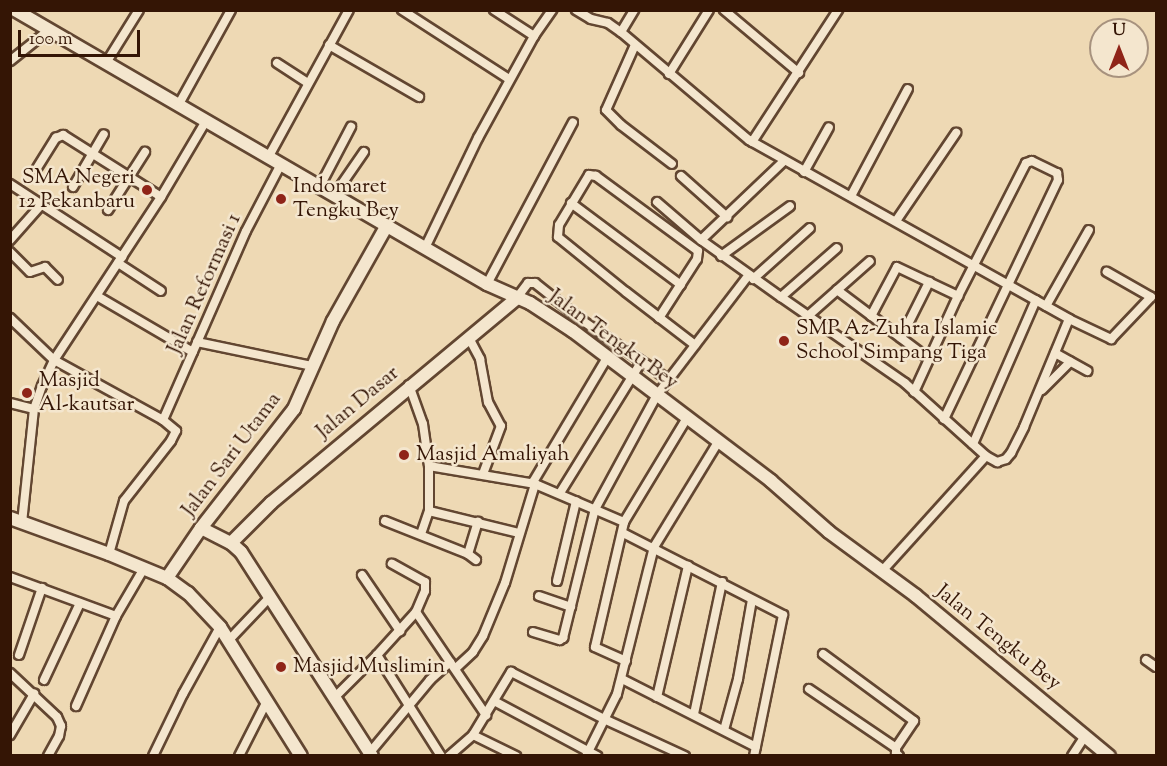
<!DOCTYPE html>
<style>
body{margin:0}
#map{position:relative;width:1167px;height:766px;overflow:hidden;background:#eed9b4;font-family:"Sorts Mill Goudy",serif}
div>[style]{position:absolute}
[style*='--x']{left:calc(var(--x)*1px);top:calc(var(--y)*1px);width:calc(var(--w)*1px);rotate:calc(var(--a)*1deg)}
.roads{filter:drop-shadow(2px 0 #624631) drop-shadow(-2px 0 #624631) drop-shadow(0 2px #624631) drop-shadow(0 -2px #624631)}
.street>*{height:8px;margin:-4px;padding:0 4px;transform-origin:4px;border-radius:4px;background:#f4e6ce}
.secondary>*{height:12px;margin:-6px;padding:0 6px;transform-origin:6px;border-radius:6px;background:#f4e6ce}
.dots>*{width:16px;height:16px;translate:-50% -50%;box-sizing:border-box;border:3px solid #f4e6ce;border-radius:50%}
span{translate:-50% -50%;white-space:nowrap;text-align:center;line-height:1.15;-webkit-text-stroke:5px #f4e6ce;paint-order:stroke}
.poi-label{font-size:21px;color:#341505}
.right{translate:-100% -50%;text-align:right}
.left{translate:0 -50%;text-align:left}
.street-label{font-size:21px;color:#341505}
.frame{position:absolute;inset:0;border:12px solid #341505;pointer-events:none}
.north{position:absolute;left:1089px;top:18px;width:60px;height:60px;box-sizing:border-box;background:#f4e6ce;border:2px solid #a7927e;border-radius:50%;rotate:0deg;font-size:16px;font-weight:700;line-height:24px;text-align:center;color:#341505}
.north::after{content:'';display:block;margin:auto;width:21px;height:27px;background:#8f2418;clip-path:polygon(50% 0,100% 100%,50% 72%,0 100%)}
.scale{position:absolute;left:18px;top:30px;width:122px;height:27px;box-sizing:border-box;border:3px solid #341505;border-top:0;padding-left:8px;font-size:18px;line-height:21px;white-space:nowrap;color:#341505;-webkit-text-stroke:4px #f4e6ce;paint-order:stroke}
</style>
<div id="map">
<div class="roads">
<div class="street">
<i style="--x:402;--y:10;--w:127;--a:32.8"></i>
<i style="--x:494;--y:10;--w:48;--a:33"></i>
<i style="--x:576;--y:10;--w:17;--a:31"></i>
<i style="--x:591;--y:19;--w:17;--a:13"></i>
<i style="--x:608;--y:23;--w:16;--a:35"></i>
<i style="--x:621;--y:32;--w:167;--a:40.2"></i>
<i style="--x:749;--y:140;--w:367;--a:29.2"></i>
<i style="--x:1069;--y:319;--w:47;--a:25.5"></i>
<i style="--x:1111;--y:339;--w:58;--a:-46.4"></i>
<i style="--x:1151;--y:297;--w:51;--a:-150.4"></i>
<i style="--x:724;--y:10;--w:98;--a:40"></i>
<i style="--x:621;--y:32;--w:26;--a:-59"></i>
<i style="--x:329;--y:45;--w:104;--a:30"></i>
<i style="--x:635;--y:45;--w:71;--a:114"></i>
<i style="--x:606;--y:110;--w:21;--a:45"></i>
<i style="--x:621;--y:125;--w:64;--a:37.4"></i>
<i style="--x:10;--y:61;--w:50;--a:-38.5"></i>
<i style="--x:106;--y:63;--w:62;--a:-58.1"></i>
<i style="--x:277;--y:63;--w:37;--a:33"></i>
<i style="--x:669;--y:74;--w:75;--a:-58"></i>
<i style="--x:179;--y:104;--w:107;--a:-61"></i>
<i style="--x:752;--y:142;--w:158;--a:-56.9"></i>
<i style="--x:269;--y:156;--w:166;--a:-61.3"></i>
<i style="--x:37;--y:168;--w:36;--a:-58"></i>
<i style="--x:56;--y:138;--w:8;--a:-23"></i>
<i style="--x:63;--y:135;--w:116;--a:32.3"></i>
<i style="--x:804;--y:172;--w:51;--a:-60.9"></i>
<i style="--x:681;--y:176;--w:62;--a:41.7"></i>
<i style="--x:10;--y:184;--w:134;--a:33.1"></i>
<i style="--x:320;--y:186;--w:67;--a:-62.3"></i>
<i style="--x:73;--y:187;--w:61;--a:-59.7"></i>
<i style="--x:335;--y:194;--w:51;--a:-55.4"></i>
<i style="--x:851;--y:196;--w:121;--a:-62"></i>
<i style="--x:657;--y:202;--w:58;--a:40.8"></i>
<i style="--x:701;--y:240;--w:98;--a:35.5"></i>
<i style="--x:781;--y:297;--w:74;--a:-41.2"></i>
<i style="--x:571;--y:203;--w:137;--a:36.7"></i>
<i style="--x:108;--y:210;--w:69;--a:-57.5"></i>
<i style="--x:896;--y:221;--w:107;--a:-55.7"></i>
<i style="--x:10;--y:240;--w:47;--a:-48.5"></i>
<i style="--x:701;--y:240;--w:115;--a:-43.6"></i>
<i style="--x:425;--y:248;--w:122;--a:-64.3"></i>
<i style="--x:478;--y:138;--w:116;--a:-61.2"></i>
<i style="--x:534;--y:36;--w:32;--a:-55"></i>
<i style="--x:10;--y:252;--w:28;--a:45"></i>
<i style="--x:30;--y:272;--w:16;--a:-18"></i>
<i style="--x:45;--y:267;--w:18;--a:45"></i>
<i style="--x:721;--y:256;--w:85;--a:-35.9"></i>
<i style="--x:118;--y:263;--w:51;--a:33.1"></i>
<i style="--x:753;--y:279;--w:76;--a:-41.8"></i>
<i style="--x:487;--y:284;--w:183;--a:-62"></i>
<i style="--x:837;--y:290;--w:115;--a:36.9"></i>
<i style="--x:97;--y:296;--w:111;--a:30.3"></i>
<i style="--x:781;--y:297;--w:151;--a:34.7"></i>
<i style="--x:905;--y:383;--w:109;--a:42"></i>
<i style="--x:986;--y:456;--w:13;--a:29"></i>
<i style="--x:997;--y:462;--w:9;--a:-18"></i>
<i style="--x:1006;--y:459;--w:8;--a:-50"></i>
<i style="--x:1011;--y:453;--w:29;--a:-63"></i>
<i style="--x:1024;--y:427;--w:117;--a:-67.4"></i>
<i style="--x:516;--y:299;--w:20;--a:-53"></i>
<i style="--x:528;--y:283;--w:7;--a:0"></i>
<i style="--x:535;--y:283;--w:61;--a:38.4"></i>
<i style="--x:583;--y:321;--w:104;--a:34.5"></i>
<i style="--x:1046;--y:306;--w:87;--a:-60.5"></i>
<i style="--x:809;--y:315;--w:81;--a:-41.5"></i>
<i style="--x:871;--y:316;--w:55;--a:-62"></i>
<i style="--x:897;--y:267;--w:68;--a:25.4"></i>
<i style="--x:10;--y:318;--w:61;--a:43.7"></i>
<i style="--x:54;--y:360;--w:124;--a:28.8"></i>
<i style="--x:163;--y:420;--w:17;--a:40"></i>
<i style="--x:176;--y:431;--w:11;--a:117"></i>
<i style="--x:171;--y:441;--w:76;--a:128.1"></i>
<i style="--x:124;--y:501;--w:55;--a:105.8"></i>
<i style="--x:659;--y:318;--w:70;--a:-57.2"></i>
<i style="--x:697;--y:259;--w:8;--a:-83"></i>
<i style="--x:698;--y:251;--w:127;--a:-143.7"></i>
<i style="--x:596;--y:176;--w:7;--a:-172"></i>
<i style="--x:589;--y:175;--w:58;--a:121"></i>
<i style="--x:559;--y:225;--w:12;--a:95"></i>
<i style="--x:558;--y:237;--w:87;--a:39"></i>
<i style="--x:626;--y:292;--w:87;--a:37.5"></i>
<i style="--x:469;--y:338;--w:24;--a:62"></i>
<i style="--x:480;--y:359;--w:44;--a:79.5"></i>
<i style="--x:488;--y:402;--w:27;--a:62"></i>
<i style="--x:501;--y:426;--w:51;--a:110.6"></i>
<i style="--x:901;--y:338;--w:63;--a:-63.4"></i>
<i style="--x:197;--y:342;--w:117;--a:11.8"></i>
<i style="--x:1055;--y:353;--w:37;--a:29"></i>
<i style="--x:409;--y:385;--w:41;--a:70.3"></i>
<i style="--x:423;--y:424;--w:42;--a:81.9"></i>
<i style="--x:429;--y:466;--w:108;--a:9.6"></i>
<i style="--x:535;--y:484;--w:97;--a:23.1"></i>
<i style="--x:1042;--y:390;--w:40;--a:-45"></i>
<i style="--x:914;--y:392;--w:106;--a:-65.4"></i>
<i style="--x:958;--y:296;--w:149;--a:-62.9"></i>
<i style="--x:1026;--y:163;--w:6;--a:-18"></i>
<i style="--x:1032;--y:161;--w:28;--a:26"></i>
<i style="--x:1057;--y:173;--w:7;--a:82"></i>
<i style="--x:1058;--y:180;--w:265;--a:115.5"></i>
<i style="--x:10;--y:403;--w:25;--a:14"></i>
<i style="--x:163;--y:420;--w:206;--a:-66.3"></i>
<i style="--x:246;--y:231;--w:76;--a:-62.4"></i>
<i style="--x:973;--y:444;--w:157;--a:-66.4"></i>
<i style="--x:560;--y:493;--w:155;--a:-58.2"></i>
<i style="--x:429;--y:511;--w:93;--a:13.7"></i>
<i style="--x:385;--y:521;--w:89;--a:21.7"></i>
<i style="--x:468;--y:554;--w:10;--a:37"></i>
<i style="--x:22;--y:523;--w:115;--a:-84"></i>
<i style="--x:34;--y:409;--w:24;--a:-71"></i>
<i style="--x:42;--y:386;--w:29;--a:-65"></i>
<i style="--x:54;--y:360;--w:195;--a:-56.7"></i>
<i style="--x:161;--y:197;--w:88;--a:-59.4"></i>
<i style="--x:623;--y:533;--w:180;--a:27.1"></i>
<i style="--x:783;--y:615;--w:144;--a:101.6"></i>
<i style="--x:421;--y:534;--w:24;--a:-71"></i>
<i style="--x:429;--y:511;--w:45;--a:-90"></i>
<i style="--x:468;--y:554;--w:34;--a:-73"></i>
<i style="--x:882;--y:571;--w:155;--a:-47.9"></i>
<i style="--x:362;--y:575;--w:68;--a:55.8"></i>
<i style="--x:10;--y:577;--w:113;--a:20.2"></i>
<i style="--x:557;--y:581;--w:82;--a:-76.6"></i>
<i style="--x:539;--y:596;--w:34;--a:19"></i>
<i style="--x:416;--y:612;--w:125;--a:55.8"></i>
<i style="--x:533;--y:632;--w:28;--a:17"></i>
<i style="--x:560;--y:640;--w:4;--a:-34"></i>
<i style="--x:563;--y:638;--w:133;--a:-76.1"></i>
<i style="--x:595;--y:509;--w:130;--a:-61.5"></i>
<i style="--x:657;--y:395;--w:150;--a:-52.6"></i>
<i style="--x:229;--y:640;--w:59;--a:-46.4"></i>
<i style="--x:823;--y:654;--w:113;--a:36.4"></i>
<i style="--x:914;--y:721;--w:32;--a:124"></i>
<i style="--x:896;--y:748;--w:5;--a:90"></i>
<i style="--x:896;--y:753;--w:4;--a:45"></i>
<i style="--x:19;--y:655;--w:71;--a:-71.1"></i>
<i style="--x:377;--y:655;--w:120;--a:57.6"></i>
<i style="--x:1146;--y:660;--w:12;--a:35"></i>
<i style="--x:626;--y:661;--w:34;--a:-156"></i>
<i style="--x:595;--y:647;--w:128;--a:-76.9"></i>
<i style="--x:624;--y:522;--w:122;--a:-58.8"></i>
<i style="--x:456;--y:668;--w:23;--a:-43"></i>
<i style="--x:473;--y:652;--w:19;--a:-58"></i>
<i style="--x:483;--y:636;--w:57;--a:-67.5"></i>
<i style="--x:505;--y:583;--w:103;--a:-73.1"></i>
<i style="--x:535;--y:484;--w:3;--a:-135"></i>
<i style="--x:533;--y:482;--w:144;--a:-59.2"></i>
<i style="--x:10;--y:673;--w:64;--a:43.1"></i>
<i style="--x:57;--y:717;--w:10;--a:66"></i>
<i style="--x:61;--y:726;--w:10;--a:101"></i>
<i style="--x:59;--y:736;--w:23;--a:119"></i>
<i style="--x:622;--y:679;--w:150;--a:26.9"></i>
<i style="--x:44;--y:680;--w:85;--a:-64.9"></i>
<i style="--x:809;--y:689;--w:105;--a:34.1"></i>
<i style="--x:336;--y:696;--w:58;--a:-45"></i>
<i style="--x:377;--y:655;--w:58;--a:-47.8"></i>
<i style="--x:416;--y:612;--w:23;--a:-67"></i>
<i style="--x:425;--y:591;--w:9;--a:-90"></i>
<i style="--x:425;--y:582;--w:38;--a:-151"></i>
<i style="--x:657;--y:697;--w:135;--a:-76.7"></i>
<i style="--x:494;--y:701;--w:117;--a:28.1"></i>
<i style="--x:76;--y:706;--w:98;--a:-66"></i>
<i style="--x:116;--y:616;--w:56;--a:-59.7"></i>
<i style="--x:694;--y:714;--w:135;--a:-78"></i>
<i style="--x:724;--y:730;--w:53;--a:-74.6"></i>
<i style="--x:738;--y:679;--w:80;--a:-80"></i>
<i style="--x:10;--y:735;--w:48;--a:-59.7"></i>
<i style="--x:473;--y:735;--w:48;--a:26"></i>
<i style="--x:153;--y:756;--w:69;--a:-64.2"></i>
<i style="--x:183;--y:694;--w:77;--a:-61.1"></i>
<i style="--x:239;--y:756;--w:62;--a:-63"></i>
<i style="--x:367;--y:756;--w:99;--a:-50.3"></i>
<i style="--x:430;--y:680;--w:27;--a:-42"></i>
<i style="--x:449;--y:756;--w:32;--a:-41"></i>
<i style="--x:473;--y:735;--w:74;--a:-58.9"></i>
<i style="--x:511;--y:672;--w:104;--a:26.8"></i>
<i style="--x:604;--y:719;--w:89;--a:24.6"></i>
<i style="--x:586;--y:756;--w:69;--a:-63.4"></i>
<i style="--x:617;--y:694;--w:152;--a:-75.9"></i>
<i style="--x:654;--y:547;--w:123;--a:-58.6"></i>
<i style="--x:1072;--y:756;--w:24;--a:-57"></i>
</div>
<div class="secondary">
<i style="--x:15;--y:10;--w:546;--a:30.14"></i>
<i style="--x:487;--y:284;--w:47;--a:23.8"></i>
<i style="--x:530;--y:303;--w:51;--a:33.1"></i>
<i style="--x:573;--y:331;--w:248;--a:37.1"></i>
<i style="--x:771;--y:481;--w:77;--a:41.3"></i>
<i style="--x:829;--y:532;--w:108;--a:36.3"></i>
<i style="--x:916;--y:596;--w:251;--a:39.7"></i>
<i style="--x:10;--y:518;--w:105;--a:20"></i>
<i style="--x:109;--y:554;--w:63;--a:22.5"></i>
<i style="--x:167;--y:578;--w:26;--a:36"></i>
<i style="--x:188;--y:593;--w:47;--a:46.7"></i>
<i style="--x:220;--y:627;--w:152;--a:57.9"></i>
<i style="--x:201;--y:528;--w:34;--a:27"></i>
<i style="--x:231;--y:543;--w:13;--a:42"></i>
<i style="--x:241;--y:552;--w:242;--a:57.3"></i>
<i style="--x:231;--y:543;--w:57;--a:-45"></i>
<i style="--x:271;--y:503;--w:319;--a:-39.8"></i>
<i style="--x:167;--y:578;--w:60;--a:-55.8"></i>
<i style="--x:201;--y:528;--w:151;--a:-52"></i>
<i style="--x:294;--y:409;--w:96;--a:-66.1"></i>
<i style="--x:333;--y:321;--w:110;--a:-60.6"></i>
</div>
</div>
<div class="dots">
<i style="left:147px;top:190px;background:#8f2418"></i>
<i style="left:281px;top:199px;background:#8f2418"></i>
<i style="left:784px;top:341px;background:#8f2418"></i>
<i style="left:27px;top:393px;background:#8f2418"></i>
<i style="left:404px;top:455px;background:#8f2418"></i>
<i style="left:281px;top:667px;background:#8f2418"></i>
</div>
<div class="poi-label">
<span class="right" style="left:135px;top:190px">SMA Negeri<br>12 Pekanbaru</span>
<span class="left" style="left:293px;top:199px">Indomaret<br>Tengku Bey</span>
<span class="left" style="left:796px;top:341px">SMP Az-Zuhra Islamic<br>School Simpang Tiga</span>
<span class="left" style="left:39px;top:393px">Masjid<br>Al-kautsar</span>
<span class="left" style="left:416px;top:455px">Masjid Amaliyah</span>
<span class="left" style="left:293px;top:667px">Masjid Muslimin</span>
</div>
<div class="street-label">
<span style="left:205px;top:284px;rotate:-66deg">Jalan Reformasi 1</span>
<span style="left:613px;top:340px;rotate:36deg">Jalan Tengku Bey</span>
<span style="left:358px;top:403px;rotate:-40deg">Jalan Dasar</span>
<span style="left:232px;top:455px;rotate:-53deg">Jalan Sari Utama</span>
<span style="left:998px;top:638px;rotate:39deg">Jalan Tengku Bey</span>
</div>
<div class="frame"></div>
<div class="north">U</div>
<div class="scale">100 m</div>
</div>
